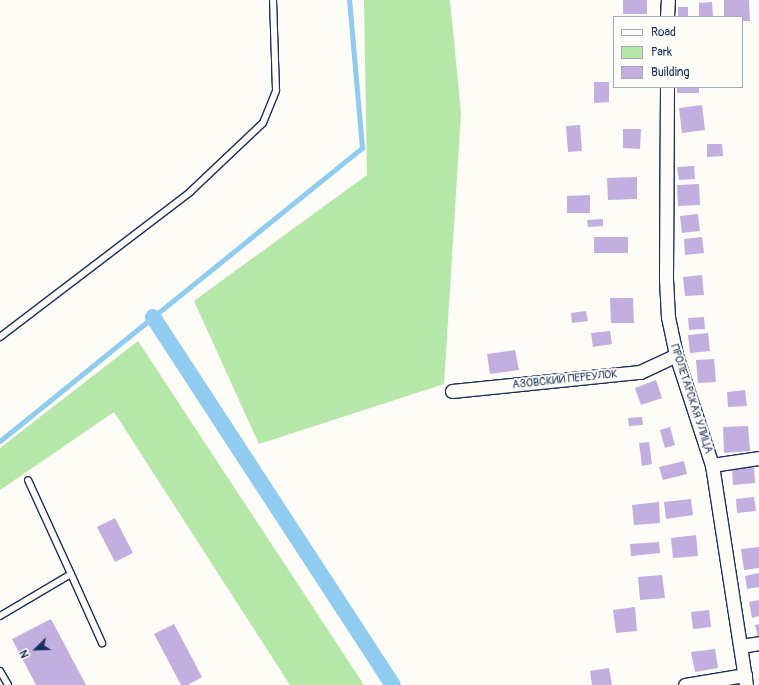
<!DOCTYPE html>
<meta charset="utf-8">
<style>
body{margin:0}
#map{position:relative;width:759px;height:685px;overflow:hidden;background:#fdfcf7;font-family:Pangolin,sans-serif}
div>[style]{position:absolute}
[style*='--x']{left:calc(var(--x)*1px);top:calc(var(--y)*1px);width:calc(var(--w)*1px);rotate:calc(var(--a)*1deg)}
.green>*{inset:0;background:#b4e7a8}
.stream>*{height:4.5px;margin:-2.25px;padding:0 2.25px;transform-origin:2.25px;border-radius:2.25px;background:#90ccf0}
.canal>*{height:16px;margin:-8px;padding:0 8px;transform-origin:8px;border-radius:8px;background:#90ccf0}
.building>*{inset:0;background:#c2afe0}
.roads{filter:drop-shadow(1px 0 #1b2f5e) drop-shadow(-1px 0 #1b2f5e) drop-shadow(0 1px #1b2f5e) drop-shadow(0 -1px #1b2f5e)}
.lane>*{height:6px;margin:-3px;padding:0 3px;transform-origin:3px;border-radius:3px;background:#fdfcf7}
.street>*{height:13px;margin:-6.5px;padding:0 6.5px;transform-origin:6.5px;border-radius:6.5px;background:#fdfcf7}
span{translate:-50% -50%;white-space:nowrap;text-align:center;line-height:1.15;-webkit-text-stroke:4px #fdfcf7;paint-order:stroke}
.street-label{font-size:11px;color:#1b2f5e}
.legend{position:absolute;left:613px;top:16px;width:130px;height:72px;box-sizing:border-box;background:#fdfcf7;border:1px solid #a3aaba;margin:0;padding:5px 7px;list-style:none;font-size:12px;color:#1b2f5e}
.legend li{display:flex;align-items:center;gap:8px;height:20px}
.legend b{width:20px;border:1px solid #a3aaba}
.north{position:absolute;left:16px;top:629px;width:40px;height:40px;-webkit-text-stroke:3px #fdfcf7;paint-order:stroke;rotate:247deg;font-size:11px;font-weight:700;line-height:16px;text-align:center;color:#1b2f5e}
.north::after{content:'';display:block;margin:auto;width:14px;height:18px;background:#1b2f5e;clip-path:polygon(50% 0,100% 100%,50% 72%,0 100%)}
</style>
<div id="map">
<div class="green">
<i style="clip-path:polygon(364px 0,450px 0,461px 113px,444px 384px,259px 444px,194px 301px,367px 175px)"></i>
<i style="clip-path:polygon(138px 341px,364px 685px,290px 685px,114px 412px,0 490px,0 448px)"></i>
</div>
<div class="stream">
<i style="--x:0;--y:441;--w:466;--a:-39"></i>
<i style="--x:362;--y:148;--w:149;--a:-95"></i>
</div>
<div class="canal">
<i style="--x:153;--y:317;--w:439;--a:56.9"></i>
</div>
<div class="building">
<i style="clip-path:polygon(623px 0,647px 0,647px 14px,623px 14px)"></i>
<i style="clip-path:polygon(724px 0,749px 0,750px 21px,742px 21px,742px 17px,724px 17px)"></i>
<i style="clip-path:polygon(712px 2px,713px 17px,699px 17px,699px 3px)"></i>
<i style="clip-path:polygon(678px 7px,688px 7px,688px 17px,678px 17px)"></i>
<i style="clip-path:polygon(594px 82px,609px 82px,609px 102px,594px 103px)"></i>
<i style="clip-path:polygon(677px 87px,699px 87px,699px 93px,677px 93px)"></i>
<i style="clip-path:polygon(702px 105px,705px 130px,682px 133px,679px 108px)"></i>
<i style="clip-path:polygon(580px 125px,582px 151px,568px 152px,566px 126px)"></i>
<i style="clip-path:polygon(623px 129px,641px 129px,640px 149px,623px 148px)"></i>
<i style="clip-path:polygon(707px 144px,722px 144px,723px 156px,707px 157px)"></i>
<i style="clip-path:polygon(694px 166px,695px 179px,679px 180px,677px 167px)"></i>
<i style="clip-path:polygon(637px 177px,637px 199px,608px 200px,607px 178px)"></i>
<i style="clip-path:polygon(699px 184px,700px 205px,678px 206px,677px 185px)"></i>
<i style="clip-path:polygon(590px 195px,590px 213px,567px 213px,567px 196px)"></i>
<i style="clip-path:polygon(698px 214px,700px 231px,682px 233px,680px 216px)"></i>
<i style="clip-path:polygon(603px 219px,603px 226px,588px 227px,587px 220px)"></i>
<i style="clip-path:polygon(594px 237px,628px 237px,628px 253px,594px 253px)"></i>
<i style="clip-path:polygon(702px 237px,704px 253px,685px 255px,684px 239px)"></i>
<i style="clip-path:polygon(702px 275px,704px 295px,685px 296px,683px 277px)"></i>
<i style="clip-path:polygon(610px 298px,633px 298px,634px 323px,611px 323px)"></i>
<i style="clip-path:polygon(586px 311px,588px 321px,572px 323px,571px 313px)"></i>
<i style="clip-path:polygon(704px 317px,705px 329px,689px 330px,688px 318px)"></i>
<i style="clip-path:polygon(610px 331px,612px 344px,593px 347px,591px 333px)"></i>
<i style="clip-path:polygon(708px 333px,710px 351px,690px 353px,688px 335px)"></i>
<i style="clip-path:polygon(515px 350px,519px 370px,490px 374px,487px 354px)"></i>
<i style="clip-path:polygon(714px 359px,716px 382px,698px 383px,696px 360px)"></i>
<i style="clip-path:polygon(656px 380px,662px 398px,641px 405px,635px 388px)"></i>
<i style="clip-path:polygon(745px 390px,747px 406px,728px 407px,727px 392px)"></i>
<i style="clip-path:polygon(642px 417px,643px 425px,629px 426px,628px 418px)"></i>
<i style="clip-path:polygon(748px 426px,750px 451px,724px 453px,723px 427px)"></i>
<i style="clip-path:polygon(670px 427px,675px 445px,665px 448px,660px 430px)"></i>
<i style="clip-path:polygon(649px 442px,652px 464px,642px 466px,639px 443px)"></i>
<i style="clip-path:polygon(684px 461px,687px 474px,663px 480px,659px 467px)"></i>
<i style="clip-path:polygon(754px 466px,755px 483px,733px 485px,732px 468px)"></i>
<i style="clip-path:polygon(754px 497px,756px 511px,737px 513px,736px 499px)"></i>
<i style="clip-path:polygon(691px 499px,693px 515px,666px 519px,664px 502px)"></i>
<i style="clip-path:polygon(659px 502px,660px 523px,634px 525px,632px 505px)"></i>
<i style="clip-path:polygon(115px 518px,133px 553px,115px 562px,97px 527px)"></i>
<i style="clip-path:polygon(696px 535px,698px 556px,673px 558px,671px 538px)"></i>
<i style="clip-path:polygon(659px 542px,660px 553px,631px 556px,630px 544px)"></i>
<i style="clip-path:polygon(759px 547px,759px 568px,744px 570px,741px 549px)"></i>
<i style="clip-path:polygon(759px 573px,759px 587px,747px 589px,745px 576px)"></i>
<i style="clip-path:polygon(662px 575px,665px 598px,640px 600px,638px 577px)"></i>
<i style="clip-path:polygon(759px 600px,759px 616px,752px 618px,749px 602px)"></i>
<i style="clip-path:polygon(635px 607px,637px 631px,616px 633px,613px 610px)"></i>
<i style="clip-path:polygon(709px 610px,711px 627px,693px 629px,691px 612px)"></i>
<i style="clip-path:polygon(51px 619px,86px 685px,36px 685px,12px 639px)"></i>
<i style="clip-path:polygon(174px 624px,202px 677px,188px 685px,181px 685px,154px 634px)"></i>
<i style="clip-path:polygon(759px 624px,759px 638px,758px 638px,755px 625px)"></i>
<i style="clip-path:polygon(715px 649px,718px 668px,695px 672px,691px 652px)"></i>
<i style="clip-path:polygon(609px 668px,612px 685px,592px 685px,590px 671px)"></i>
</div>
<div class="roads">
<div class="lane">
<i style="--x:0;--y:337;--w:239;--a:-37.3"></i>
<i style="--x:190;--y:192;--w:100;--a:-43.4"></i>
<i style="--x:263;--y:123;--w:35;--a:-68"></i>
<i style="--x:276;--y:90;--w:90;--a:-91.9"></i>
<i style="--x:71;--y:574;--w:76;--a:65.8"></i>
<i style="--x:0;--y:616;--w:82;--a:-30.6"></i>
<i style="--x:71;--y:574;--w:103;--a:-114.6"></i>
<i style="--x:0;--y:671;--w:16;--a:60"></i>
</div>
<div class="street">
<i style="--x:667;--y:17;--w:17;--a:-87"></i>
<i style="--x:667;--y:87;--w:192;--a:90.3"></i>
<i style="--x:666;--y:279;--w:38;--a:87"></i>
<i style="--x:668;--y:317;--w:39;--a:78"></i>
<i style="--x:676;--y:355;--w:116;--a:71.9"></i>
<i style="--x:712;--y:465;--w:223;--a:81.2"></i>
<i style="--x:452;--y:391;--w:189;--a:-5.8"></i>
<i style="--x:640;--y:372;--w:40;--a:-25"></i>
<i style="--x:712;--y:465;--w:48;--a:-8.5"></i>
<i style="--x:741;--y:646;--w:18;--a:-9"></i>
<i style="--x:685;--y:685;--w:61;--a:-9.5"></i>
</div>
</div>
<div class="street-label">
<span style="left:565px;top:380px;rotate:-6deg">АЗОВСКИЙ ПЕРЕУЛОК</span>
<span style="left:691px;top:399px;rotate:72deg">ПРОЛЕТАРСКАЯ УЛИЦА</span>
</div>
<ul class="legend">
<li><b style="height:5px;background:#fdfcf7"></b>Road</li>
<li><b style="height:11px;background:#b4e7a8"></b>Park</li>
<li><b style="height:11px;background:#c2afe0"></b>Building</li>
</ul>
<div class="north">N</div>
</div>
